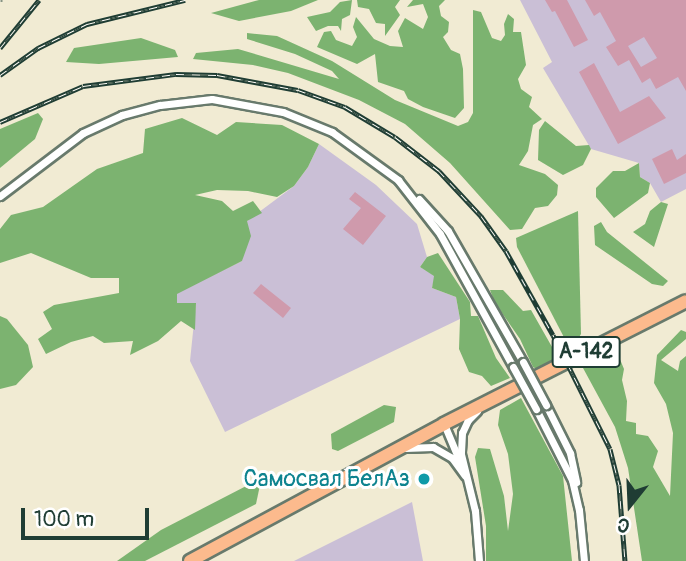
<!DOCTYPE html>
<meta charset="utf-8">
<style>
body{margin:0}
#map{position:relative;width:686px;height:561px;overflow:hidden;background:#f1ebd3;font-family:Pangolin,sans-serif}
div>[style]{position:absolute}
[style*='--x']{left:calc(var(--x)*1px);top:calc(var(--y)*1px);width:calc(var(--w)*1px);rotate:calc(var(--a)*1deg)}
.industrial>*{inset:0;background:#cabfd6}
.forest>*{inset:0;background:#7cb370}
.building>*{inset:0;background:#cf9aac}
.roads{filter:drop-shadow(2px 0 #687a6c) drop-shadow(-2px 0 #687a6c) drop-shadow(0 2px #687a6c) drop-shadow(0 -2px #687a6c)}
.minor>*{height:7px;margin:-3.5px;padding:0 3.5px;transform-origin:3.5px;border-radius:3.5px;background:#fff}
.trunk>*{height:12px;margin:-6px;padding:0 6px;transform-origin:6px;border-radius:6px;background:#fcba8d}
.rail>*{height:5px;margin-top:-2.5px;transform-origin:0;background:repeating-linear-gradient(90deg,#fff 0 8px,#1f3d34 0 16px);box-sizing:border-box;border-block:2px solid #1f3d34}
.bridges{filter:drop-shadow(2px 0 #687a6c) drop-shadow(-2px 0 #687a6c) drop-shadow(0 2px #687a6c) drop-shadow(0 -2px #687a6c)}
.minor-bridge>*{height:7px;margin:-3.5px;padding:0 3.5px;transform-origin:3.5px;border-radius:3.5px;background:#fff}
.dots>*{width:19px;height:19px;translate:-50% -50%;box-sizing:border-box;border:4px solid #fff;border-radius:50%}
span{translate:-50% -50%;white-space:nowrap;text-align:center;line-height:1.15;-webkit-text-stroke:6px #fff;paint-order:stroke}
.shield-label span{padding:2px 5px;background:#fff;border:2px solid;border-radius:5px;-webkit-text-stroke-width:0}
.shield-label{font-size:21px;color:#1f3d34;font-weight:700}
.culture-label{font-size:23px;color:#0d838f}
.right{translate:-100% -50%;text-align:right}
.north{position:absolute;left:595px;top:470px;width:70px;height:70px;-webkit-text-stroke:5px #fff;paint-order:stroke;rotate:198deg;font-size:19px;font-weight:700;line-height:28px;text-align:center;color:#1f3d34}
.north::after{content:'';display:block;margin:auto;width:24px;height:32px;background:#1f3d34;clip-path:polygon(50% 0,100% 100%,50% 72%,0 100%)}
.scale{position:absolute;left:21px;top:508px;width:128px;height:32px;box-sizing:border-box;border:4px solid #1f3d34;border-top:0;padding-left:9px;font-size:21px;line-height:24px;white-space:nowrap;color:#1f3d34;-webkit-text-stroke:5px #fff;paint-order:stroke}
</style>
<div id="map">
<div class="industrial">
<i style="clip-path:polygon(520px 0,686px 0,686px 189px,661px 202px,650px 183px,640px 177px,639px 163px,591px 149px,543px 68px,552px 62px)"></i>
<i style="clip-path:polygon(319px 144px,376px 185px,417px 224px,427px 257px,420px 267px,435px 276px,432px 288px,456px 297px,460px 319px,225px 432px,190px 361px,196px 303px,177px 303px,177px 293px,242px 261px,247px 221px,294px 186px,308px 167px)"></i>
<i style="clip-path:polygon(412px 502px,423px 561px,294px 561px)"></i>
</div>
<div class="forest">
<i style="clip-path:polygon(259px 0,318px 0,291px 11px,239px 21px,211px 13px)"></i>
<i style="clip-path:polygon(352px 0,350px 15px,342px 19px,341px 31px,338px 26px,328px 26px,316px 31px,307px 17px,330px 12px,340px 2px)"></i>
<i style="clip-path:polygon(357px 0,400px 0,395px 7px,400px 15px,385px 36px,385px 24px,376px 23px,369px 9px,358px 7px)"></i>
<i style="clip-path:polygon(413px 0,445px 0,439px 6px,441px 16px,449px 22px,448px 32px,443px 37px,451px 50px,460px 54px,463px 69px,464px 108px,455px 118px,423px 107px,408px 99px,404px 91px,378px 82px,375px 54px,357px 64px,317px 47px,324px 32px,331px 31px,336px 40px,352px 46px,357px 37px,353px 27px,356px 17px,374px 39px,390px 46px,403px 47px,398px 31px,405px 18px,423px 29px,428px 17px,423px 4px,407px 7px)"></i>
<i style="clip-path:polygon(473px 10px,481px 12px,492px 38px,501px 41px,505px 35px,504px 24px,508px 14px,514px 19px,513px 32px,521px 32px,526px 65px,518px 79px,521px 89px,532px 97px,529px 107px,542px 119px,533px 125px,528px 151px,519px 165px,545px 174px,558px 185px,557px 195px,548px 206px,535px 208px,522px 229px,510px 230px,450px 163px,405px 124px,359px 100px,288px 73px,253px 65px,193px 59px,196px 53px,238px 49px,339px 79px,332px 71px,295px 54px,247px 39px,247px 33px,277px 36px,332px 61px,395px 100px,458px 126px,468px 122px,473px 113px)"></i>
<i style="clip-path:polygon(141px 38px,175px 50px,178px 57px,99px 64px,66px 62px,74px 48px)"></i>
<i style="clip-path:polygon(38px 113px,43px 119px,35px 139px,0 168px,0 129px)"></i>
<i style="clip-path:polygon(182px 118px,217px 135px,236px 122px,282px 125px,319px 144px,308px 167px,294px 186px,277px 197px,248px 191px,217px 190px,195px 195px,222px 201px,233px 211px,253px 201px,262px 213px,247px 221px,251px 236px,242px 261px,177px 294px,177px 303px,196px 303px,195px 330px,181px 321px,158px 341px,130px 355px,133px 341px,104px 343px,93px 336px,71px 342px,46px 354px,38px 339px,52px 329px,43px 312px,54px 305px,119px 293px,119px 278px,91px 278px,31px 253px,0 263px,0 229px,11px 215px,43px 207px,97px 169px,143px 153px,145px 129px)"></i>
<i style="clip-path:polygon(545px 121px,576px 146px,589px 145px,591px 149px,583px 165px,563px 175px,538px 160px,539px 130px)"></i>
<i style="clip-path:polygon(639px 163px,640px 177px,650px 183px,648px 193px,614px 218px,596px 197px,596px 188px,613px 171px,625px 171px)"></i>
<i style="clip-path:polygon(661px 202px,668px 204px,654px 247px,633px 232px,645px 224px,650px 211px)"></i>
<i style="clip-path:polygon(578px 211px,581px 334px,576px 342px,568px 345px,517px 247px,516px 238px)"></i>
<i style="clip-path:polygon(601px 222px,607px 232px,668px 281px,663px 286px,652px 284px,595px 245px,594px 226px)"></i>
<i style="clip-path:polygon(438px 253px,470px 302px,471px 316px,478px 316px,496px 358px,510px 378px,491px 386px,482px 376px,469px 372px,459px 349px,460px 319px,456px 297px,432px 288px,434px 276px,420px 267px,427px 257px)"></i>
<i style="clip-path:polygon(490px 290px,503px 290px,523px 311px,531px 310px,556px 354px,553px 364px,540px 371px,533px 367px,520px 339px,495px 303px)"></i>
<i style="clip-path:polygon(0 316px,7px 319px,28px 345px,33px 367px,16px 385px,0 389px)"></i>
<i style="clip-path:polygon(681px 330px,686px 332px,686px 339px,661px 360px,678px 371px,680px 361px,686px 356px,686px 561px,642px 561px,628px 468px,615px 427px,583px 368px,619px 357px,624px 369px,622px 380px,627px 401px,626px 421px,636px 423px,636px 434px,648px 436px,658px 451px,653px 467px,670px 496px,673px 433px,666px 404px,654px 383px,657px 355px)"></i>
<i style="clip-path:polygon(521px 398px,563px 476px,572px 561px,486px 561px,486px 526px,475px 457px,478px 448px,490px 449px,504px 496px,508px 531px,513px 494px,508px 454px,498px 425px,500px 410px)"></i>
<i style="clip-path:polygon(384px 405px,396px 407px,394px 422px,338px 451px,332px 449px,331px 434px)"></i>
<i style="clip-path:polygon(252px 483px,260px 485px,256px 504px,145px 561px,117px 561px,161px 530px)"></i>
</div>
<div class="building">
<i style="clip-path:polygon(545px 0,567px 0,588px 40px,574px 47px,555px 11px,552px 12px)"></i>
<i style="clip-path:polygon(evenodd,585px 0,686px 0,686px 91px,678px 77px,656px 89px,650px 78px,642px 83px,629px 60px,618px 66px,606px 47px,616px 41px,600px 12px,594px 16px,585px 0,644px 37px,657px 58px,641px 67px,628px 46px,644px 37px)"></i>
<i style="clip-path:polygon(594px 63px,620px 112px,649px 96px,666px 118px,618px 144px,579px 72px)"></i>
<i style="clip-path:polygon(672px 149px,677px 160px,686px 154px,686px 173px,664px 184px,652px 159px)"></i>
<i style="clip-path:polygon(355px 192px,386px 216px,363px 245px,343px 229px,361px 208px,349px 199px)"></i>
<i style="clip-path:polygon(261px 284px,291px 308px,283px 318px,253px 293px)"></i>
</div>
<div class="roads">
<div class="minor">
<i style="--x:0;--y:196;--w:104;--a:-37.2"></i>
<i style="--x:83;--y:133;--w:43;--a:-24.8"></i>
<i style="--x:122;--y:115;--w:39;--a:-15"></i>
<i style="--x:160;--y:105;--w:52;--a:-6.6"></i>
<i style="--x:212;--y:99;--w:72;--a:10.4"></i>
<i style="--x:283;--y:112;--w:53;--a:22.2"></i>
<i style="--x:332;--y:132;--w:82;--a:36"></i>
<i style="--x:398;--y:180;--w:68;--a:52.1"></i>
<i style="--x:440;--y:234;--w:152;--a:61.2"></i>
<i style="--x:419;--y:199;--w:43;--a:47.8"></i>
<i style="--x:448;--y:231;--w:151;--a:60.2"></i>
<i style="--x:546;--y:405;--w:54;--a:63.4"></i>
<i style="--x:570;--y:453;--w:30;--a:78"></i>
<i style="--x:536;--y:409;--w:80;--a:63.1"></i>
<i style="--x:572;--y:480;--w:31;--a:77"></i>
<i style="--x:579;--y:510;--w:51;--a:84.4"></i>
<i style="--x:477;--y:411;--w:13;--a:135"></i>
<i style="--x:468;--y:420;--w:14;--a:115"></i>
<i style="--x:462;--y:433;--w:21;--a:93"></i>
<i style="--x:461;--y:454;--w:59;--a:76.2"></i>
<i style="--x:475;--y:511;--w:50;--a:85.4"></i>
<i style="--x:444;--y:424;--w:41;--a:67.2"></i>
<i style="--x:405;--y:448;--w:28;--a:-2"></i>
<i style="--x:433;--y:447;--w:22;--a:30"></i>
<i style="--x:452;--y:458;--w:22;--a:54"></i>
</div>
<div class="trunk">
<i style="--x:190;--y:561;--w:289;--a:-28.3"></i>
<i style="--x:444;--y:424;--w:271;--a:-26.9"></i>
</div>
</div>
<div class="rail">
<i style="--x:0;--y:1;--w:1;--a:-90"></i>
<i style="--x:0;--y:48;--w:62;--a:-50.9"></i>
<i style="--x:0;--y:75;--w:47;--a:-35.4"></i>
<i style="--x:38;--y:48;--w:55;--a:-26.1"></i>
<i style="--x:87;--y:24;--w:101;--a:-13.8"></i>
<i style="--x:0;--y:122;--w:90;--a:-23.4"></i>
<i style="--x:83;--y:86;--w:94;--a:-7.4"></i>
<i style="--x:176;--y:74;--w:41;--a:1.4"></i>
<i style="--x:217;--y:75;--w:82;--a:10.5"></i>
<i style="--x:298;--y:90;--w:50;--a:19.9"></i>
<i style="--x:345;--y:107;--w:58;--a:31"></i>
<i style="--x:395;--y:137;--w:56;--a:37.7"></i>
<i style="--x:439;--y:171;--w:62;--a:47"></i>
<i style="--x:481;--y:216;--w:43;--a:54.5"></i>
<i style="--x:506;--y:251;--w:96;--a:60.8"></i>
<i style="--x:553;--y:335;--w:127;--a:63.4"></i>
<i style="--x:610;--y:449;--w:37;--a:76"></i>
<i style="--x:619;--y:485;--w:76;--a:85.5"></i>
</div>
<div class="bridges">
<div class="minor-bridge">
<i style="--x:523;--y:362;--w:49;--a:61.9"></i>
<i style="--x:513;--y:367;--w:48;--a:61.3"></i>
</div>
</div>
<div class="dots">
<i style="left:424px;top:479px;background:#0f9aa8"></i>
</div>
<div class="shield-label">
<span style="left:586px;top:352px">А-142</span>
</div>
<div class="culture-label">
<span class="right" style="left:410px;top:479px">Самосвал БелАз</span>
</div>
<div class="north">С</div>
<div class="scale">100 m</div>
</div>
